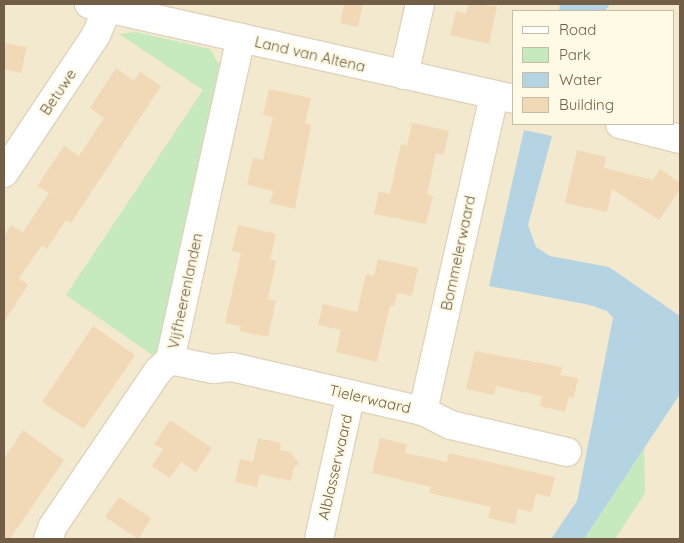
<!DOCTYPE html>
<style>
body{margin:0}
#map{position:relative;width:684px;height:543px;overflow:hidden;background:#fcf6df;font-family:Quicksand,sans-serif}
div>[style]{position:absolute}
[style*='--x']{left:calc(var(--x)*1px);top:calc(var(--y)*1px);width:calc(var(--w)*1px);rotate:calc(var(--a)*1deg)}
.residential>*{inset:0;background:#f3e9ce}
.green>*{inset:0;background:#c7e9be}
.water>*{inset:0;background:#b4d4e4}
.building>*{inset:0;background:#f1d9b7}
.roads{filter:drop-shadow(1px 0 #dfd3bb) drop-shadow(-1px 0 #dfd3bb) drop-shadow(0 1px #dfd3bb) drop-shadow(0 -1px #dfd3bb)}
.street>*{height:28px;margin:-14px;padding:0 14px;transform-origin:14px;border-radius:14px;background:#fff}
span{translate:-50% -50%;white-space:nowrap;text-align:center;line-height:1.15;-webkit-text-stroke:4.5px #fffae5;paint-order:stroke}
.street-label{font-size:15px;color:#725e47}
.frame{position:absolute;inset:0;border:5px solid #725e47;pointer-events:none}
.legend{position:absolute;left:512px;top:10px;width:162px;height:115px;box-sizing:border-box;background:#fffae5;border:1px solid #c7bca6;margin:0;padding:6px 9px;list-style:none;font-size:15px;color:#725e47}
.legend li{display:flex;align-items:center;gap:10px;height:25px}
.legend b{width:25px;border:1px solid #c7bca6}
</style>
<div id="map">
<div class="residential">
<i style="clip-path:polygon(evenodd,4px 4px,680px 4px,680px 539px,4px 539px,4px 4px,513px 11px,673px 11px,673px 124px,513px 124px,513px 11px)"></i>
</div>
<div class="green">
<i style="clip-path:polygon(136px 32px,210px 49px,218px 63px,225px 65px,158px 359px,66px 295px,203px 90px,119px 34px)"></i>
<i style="clip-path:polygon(644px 448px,645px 493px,615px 539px,584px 539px)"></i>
</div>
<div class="water">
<i style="clip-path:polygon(560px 4px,610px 4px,605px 11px,559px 11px)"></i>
<i style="clip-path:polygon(524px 130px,552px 136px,528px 225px,536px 247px,550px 256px,609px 267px,680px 316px,680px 394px,584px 539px,551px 539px,577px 501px,613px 318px,607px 311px,590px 305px,489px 286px)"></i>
</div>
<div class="building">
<i style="clip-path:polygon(344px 4px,363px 4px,358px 27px,340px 23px)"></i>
<i style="clip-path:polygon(468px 4px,497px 6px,489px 44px,450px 35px,456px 11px,466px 14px)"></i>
<i style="clip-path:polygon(4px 43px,27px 47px,21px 73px,4px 69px)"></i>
<i style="clip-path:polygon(116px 68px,134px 81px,140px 72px,161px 86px,71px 223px,66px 220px,47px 249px,42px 245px,19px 278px,28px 285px,4px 322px,4px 236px,11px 225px,23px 232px,49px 193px,37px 186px,64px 146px,79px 156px,104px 118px,90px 108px)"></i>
<i style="clip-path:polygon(269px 89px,311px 98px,305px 123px,311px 125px,295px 209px,270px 203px,273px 191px,247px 185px,253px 158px,263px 160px,273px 117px,263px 115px)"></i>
<i style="clip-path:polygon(412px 123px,449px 131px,444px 155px,436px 153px,427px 194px,433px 196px,426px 224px,374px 214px,379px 192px,390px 194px,401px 144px,407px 146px)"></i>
<i style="clip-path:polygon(577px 150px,606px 157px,604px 168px,653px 180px,660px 169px,680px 183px,680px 189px,659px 220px,612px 189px,607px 212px,565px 203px)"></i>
<i style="clip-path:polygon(238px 225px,276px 234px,270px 259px,276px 261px,268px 299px,276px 301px,268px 337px,240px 331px,241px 326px,225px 323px,241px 253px,232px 251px)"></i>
<i style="clip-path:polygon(378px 259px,418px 268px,412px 296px,397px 293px,394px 306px,390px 305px,377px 362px,336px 352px,341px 330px,318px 325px,323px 304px,357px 312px,366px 274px,374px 276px)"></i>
<i style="clip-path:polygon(93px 326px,135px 355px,84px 429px,42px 402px)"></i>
<i style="clip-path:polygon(475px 351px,562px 367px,560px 375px,578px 378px,574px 398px,569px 397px,565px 412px,540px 406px,542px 396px,496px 386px,494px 395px,466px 389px)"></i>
<i style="clip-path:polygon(170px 420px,212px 448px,196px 472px,181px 462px,170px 478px,152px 466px,163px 449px,154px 444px)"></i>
<i style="clip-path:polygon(23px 430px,64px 460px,10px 539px,4px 539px,4px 459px)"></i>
<i style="clip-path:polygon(258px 438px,281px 443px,280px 450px,291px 452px,299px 464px,294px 467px,291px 481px,260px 474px,257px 487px,235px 482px,240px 459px,253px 462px)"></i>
<i style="clip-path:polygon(380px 438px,407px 444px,405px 453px,447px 462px,449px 453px,555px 477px,550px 497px,536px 494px,532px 512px,518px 509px,515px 524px,488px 518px,491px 507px,429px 493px,431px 487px,372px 473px)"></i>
<i style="clip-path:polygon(119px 497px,151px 518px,138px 539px,105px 517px)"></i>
</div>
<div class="roads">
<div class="street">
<i style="--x:89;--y:4;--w:435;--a:12.6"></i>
<i style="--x:404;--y:75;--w:73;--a:-77.3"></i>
<i style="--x:620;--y:124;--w:62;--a:14"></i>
<i style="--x:4;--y:173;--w:166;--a:-56.3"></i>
<i style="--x:96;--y:35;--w:34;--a:-67"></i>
<i style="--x:170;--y:360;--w:44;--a:11.8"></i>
<i style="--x:213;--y:369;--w:19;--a:-6"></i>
<i style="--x:232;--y:367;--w:196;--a:13"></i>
<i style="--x:423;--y:411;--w:31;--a:27"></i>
<i style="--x:451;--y:425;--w:119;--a:13.1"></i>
<i style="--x:423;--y:411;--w:324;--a:-77.3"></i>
<i style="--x:48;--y:539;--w:14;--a:-69"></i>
<i style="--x:53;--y:526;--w:187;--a:-55.9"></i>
<i style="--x:158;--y:371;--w:16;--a:-43"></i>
<i style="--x:170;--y:360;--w:330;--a:-77.6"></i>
<i style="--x:319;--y:539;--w:148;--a:-77.6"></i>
</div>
</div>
<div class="street-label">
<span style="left:310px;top:54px;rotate:13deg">Land van Altena</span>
<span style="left:58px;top:92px;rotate:-56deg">Betuwe</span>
<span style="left:458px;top:253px;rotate:-78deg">Bommelerwaard</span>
<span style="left:185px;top:291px;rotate:-78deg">Vijfheerenlanden</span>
<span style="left:370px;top:399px;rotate:13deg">Tielerwaard</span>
<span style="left:335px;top:467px;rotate:-77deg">Alblasserwaard</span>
</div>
<div class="frame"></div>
<ul class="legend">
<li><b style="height:6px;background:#fff"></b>Road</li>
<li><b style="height:14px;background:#c7e9be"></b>Park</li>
<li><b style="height:14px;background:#b4d4e4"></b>Water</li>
<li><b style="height:14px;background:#f1d9b7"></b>Building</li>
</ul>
</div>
